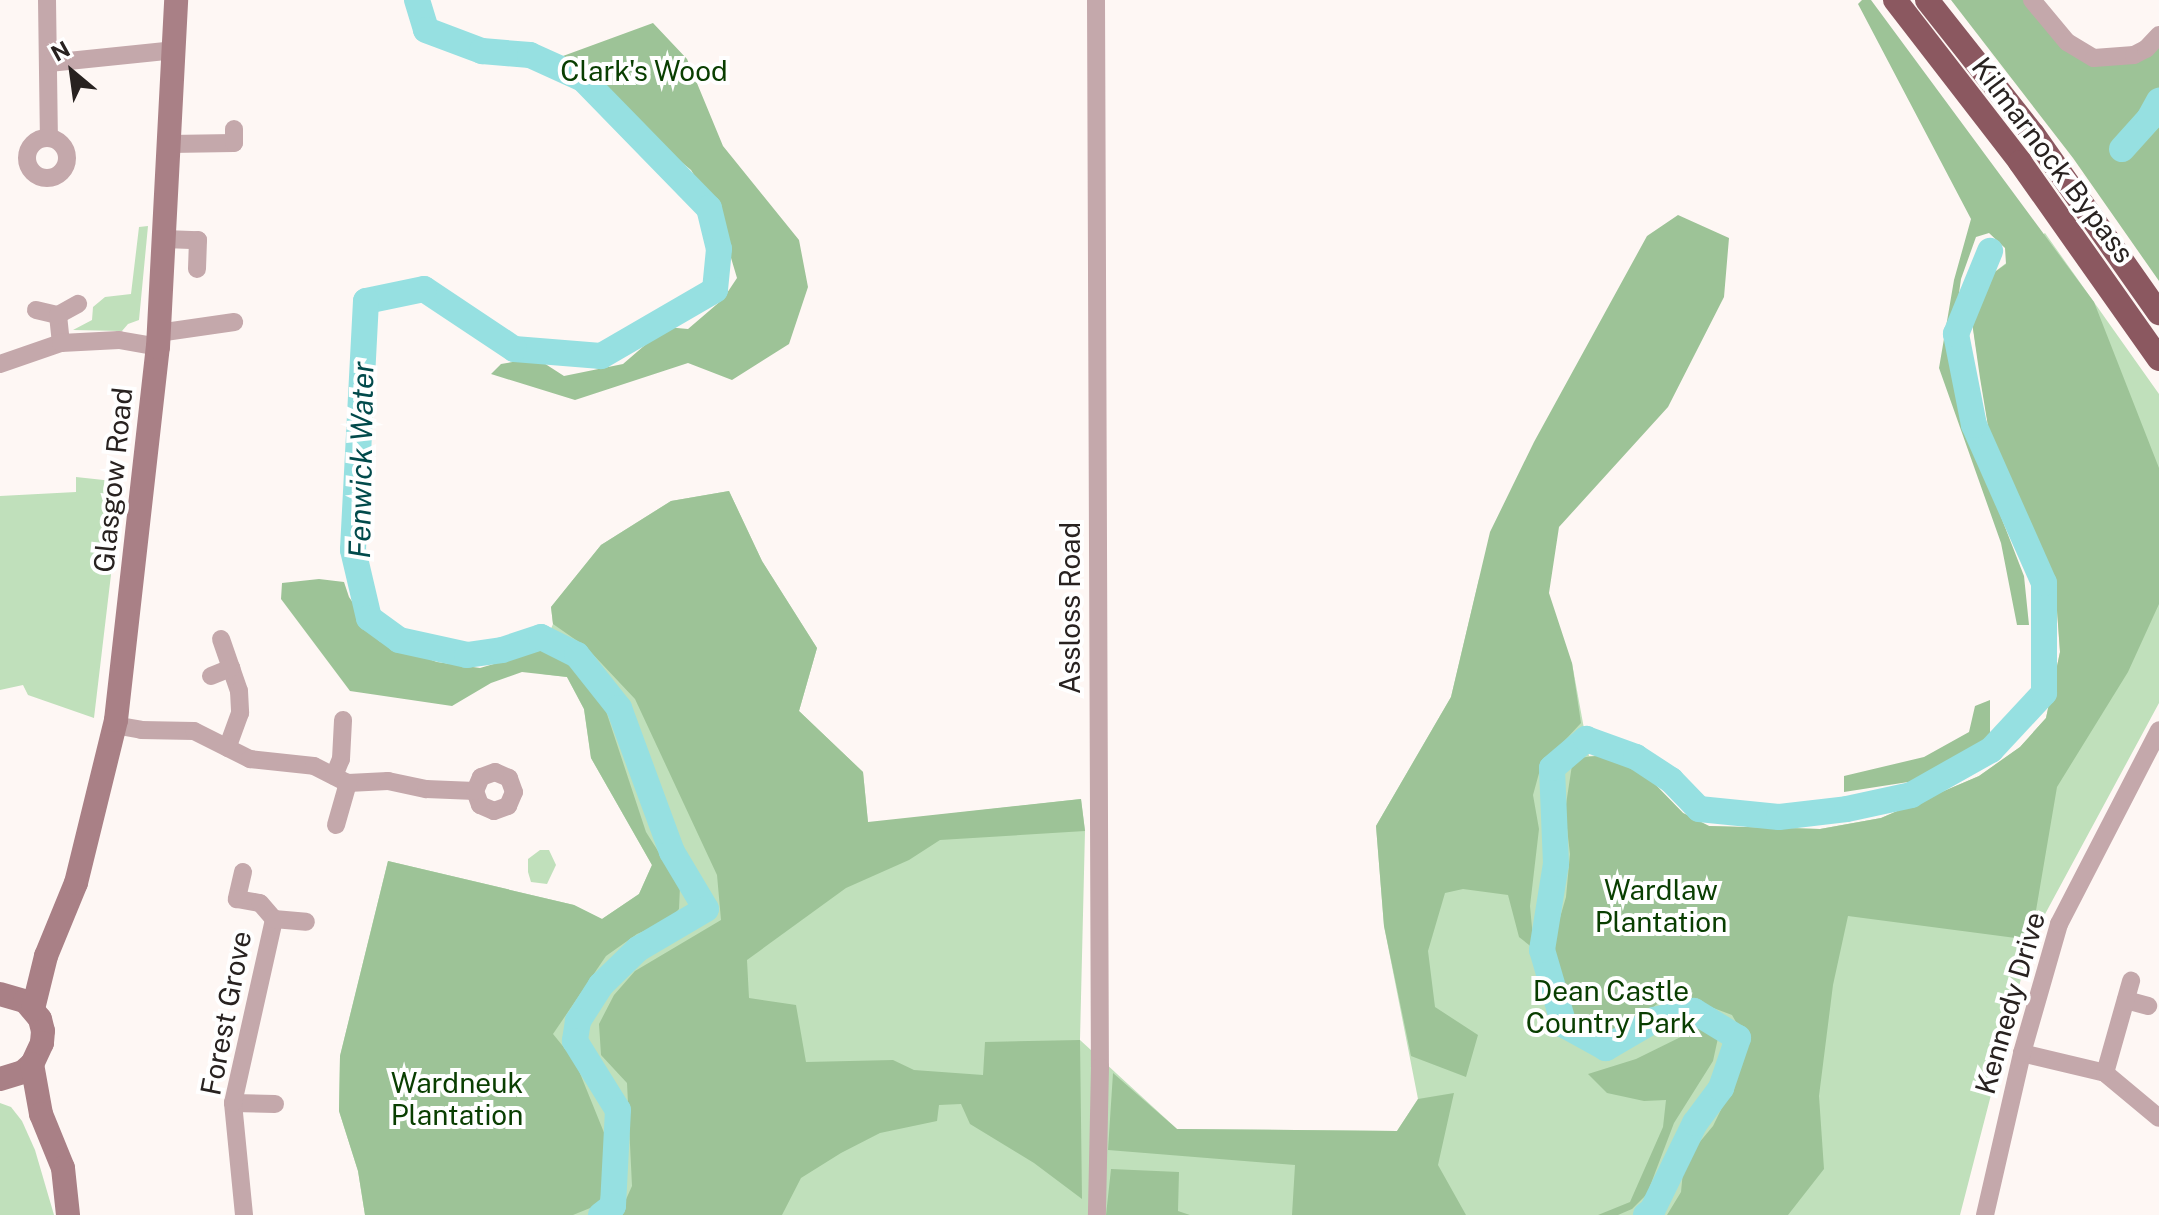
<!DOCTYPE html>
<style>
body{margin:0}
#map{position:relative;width:2159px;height:1215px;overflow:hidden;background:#fef7f4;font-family:"Public Sans",sans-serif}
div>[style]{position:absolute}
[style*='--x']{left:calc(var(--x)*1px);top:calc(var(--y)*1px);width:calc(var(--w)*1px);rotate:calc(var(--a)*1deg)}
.green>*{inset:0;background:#c0e0bb}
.forest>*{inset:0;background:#9dc397}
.river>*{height:26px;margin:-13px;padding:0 13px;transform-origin:13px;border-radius:13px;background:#96e0e1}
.minor>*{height:18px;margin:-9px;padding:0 9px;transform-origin:9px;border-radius:9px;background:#c4a8ab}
.minor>.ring{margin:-9px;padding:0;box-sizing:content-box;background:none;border:18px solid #c4a8ab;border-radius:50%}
.secondary>*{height:24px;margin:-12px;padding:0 12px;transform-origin:12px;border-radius:12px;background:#a98086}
.trunk>*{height:24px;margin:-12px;padding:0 12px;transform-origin:12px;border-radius:12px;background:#8b5860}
span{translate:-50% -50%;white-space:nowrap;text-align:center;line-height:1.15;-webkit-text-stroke:8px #fff;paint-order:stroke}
.park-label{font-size:28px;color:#093e01}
.street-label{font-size:28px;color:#282220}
.water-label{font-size:30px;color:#024a4b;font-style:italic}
.north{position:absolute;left:32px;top:32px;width:80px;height:80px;-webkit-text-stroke:6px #fff;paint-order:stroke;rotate:331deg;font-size:22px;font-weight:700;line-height:32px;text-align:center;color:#282220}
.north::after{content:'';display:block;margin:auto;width:28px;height:36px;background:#282220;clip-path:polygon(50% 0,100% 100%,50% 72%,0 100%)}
</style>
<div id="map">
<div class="green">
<i style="clip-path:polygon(148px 226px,139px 320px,128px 324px,122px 331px,73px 330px,92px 320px,93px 307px,105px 297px,131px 294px,139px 227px)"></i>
<i style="clip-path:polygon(2045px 233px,2159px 394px,2159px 703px,2031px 940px,1960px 1215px,365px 1215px,358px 1171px,339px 1111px,340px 1056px,388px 861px,574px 905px,602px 919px,639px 894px,652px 865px,591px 758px,584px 709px,567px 677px,542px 674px,542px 650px,553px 624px,551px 607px,601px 545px,671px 501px,729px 491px,762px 561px,817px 648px,799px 711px,863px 772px,868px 823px,1081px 799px,1085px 831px,1080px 1040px,1177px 1129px,1397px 1131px,1418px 1099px,1384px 926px,1376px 826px,1451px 697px,1479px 579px,1572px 663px,1589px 756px,1606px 755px,1646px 775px,1683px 813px,1709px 826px,1820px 829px,1881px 818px,1979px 776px,2020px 747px,2046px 718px,2060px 652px,2055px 582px,1991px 444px,1971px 315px,1992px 274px)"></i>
<i style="clip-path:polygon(76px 477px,122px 482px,94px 718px,28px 695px,23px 685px,0 690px,0 496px,76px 492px)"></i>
<i style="clip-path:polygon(540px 850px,549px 850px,556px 865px,547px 884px,531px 882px,528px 872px,528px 859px)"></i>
<i style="clip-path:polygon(0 1103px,11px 1107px,22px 1121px,35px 1150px,54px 1215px,0 1215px)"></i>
</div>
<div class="forest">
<i style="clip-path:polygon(1862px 0,1871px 0,2094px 302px,2159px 468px,2159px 604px,2128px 672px,2057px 787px,2031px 940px,1848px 916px,1833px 985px,1819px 1096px,1824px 1169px,1788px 1215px,1667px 1215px,1681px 1192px,1684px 1161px,1713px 1126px,1739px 1073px,1747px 1041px,1732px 1015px,1695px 1001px,1662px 1000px,1625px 1030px,1587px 1027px,1574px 1017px,1552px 945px,1566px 897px,1570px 854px,1565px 811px,1572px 765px,1577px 758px,1606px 755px,1646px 775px,1683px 813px,1709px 826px,1820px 829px,1881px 818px,1979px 776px,2020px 747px,2046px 718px,2060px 652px,2055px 582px,1991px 444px,1980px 378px,1971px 315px,1992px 274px,2006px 264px,2005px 248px,1989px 233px,1976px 237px,1961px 279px,1950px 356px,1965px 424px,2024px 576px,2029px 625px,2017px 625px,2001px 543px,1939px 368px,1954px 280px,1971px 219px,1858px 4px)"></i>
<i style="clip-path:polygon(1951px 0,2032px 0,2057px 30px,2106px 59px,2159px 35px,2159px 281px,2073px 158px)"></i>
<i style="clip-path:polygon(653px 23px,687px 59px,723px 146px,799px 240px,808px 287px,789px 344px,732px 380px,688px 363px,575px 400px,491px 374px,501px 364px,536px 358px,564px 376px,623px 364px,666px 327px,688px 329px,723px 299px,737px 278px,718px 214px,691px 170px,640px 128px,599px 79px,563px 56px)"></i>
<i style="clip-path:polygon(1678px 215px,1729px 238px,1724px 297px,1668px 407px,1559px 527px,1549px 593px,1572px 663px,1581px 723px,1541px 766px,1533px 795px,1539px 829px,1530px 906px,1534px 949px,1519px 937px,1508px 895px,1463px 889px,1445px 893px,1428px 951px,1435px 1007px,1478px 1035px,1466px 1077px,1411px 1056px,1384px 926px,1376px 826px,1451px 697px,1490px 532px,1534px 442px,1647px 236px)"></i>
<i style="clip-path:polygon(729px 491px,762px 561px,817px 648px,799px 711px,863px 772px,868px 822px,1081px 799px,1085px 831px,940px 840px,909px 860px,846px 888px,747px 960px,749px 998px,796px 1005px,806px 1062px,893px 1060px,914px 1070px,983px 1075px,985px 1042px,1080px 1040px,1082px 1199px,1034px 1163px,970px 1124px,961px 1104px,939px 1105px,937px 1121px,880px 1133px,841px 1153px,801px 1178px,782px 1215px,619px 1215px,632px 1186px,627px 1083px,601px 1055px,599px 1024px,614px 995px,635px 971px,721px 920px,717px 875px,635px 699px,586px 647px,553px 624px,551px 607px,601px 545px,671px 501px)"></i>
<i style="clip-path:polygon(319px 579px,344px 582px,349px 597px,379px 641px,437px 662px,480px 668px,542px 650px,568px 663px,605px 708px,646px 832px,680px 886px,679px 909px,668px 921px,637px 934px,606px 956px,553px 1034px,575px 1061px,607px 1140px,600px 1204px,573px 1215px,365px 1215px,358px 1171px,339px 1111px,340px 1056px,388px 861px,574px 905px,602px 919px,639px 894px,652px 865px,591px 758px,584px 709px,567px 677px,522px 672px,491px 683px,452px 706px,350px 691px,281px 599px,282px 583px)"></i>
<i style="clip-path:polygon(1990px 700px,1990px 736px,1921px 780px,1844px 792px,1844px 776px,1924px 757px,1969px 732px,1975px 706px)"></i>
<i style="clip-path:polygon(1701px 1027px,1718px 1038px,1713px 1061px,1674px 1123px,1647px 1194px,1632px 1209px,1618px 1215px,1598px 1215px,1630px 1202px,1663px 1127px,1666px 1100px,1644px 1101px,1607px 1093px,1588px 1074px,1636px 1059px)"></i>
<i style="clip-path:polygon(1113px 1073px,1177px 1129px,1397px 1131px,1418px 1099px,1454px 1093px,1438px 1165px,1466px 1215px,1292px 1215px,1295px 1165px,1108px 1150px)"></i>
<i style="clip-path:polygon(1111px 1169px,1179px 1172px,1178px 1211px,1190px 1215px,1106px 1215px)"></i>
</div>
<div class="river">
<i style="--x:417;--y:0;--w:31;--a:73"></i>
<i style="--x:426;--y:30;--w:60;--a:20.6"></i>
<i style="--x:482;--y:51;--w:48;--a:4.8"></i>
<i style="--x:530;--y:55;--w:58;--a:24.4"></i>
<i style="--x:583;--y:79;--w:180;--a:45.7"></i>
<i style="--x:709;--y:208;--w:42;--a:76.3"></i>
<i style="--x:719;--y:249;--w:41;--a:95.6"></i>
<i style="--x:715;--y:290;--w:132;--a:149.9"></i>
<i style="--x:601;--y:356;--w:87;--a:-175.4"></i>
<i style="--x:514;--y:349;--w:108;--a:-146.3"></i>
<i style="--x:424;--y:289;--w:59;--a:168.3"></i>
<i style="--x:366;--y:301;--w:249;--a:93"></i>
<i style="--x:353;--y:550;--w:70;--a:76.8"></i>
<i style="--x:369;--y:618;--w:37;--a:36"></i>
<i style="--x:399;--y:640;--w:70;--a:12.4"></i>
<i style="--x:467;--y:655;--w:35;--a:-8"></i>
<i style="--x:502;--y:650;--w:41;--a:-18.4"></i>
<i style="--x:541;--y:637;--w:40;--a:26.6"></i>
<i style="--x:577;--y:655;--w:68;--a:51.6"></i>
<i style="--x:619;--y:708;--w:153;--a:69.8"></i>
<i style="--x:672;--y:852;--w:66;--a:59.2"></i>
<i style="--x:706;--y:909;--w:79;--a:149.5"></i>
<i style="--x:638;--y:949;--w:52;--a:135.8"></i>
<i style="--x:601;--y:985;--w:43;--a:122.6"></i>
<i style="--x:578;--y:1021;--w:20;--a:99"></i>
<i style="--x:575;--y:1041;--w:81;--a:58.1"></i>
<i style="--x:618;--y:1110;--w:96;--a:93"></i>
<i style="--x:613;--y:1206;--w:15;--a:143"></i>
<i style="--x:2122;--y:149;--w:40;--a:-48"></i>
<i style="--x:2149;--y:119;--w:21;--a:-61"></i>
<i style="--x:1646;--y:1215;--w:7;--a:-34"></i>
<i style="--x:1652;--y:1211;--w:98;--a:-64"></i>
<i style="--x:1695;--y:1123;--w:44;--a:-53.4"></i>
<i style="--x:1721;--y:1088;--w:53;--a:-71.2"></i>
<i style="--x:1738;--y:1038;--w:52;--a:-148.5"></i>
<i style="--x:1694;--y:1011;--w:41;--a:167.3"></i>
<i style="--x:1654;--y:1020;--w:56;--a:149.7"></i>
<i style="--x:1606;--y:1048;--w:48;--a:-151.3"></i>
<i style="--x:1564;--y:1025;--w:78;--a:-106.3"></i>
<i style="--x:1542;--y:950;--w:87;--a:-80.8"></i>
<i style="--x:1556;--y:864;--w:96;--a:-92.4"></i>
<i style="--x:1552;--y:768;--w:45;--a:-40.5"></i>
<i style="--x:1586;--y:739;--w:53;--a:19.8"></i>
<i style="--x:1636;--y:757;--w:42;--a:33.3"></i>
<i style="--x:1671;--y:780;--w:40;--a:46"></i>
<i style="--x:1699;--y:809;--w:80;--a:5.7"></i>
<i style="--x:1779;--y:817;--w:68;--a:-6.7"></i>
<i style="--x:1847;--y:809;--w:66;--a:-12.3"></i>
<i style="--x:1911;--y:795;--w:92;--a:-29.4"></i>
<i style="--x:1991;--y:750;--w:78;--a:-47.1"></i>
<i style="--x:2044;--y:693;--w:110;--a:-90"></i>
<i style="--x:2044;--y:583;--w:173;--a:-113.9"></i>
<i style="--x:1974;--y:425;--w:93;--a:-101.2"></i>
<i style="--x:1956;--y:334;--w:90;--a:-67.7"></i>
</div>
<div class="minor">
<i style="--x:47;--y:0;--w:138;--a:89.2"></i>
<i style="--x:1096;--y:0;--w:1067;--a:89.79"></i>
<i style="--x:1100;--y:1067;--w:148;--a:91.2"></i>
<i style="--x:2032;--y:0;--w:55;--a:50.2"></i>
<i style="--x:2067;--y:42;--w:31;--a:31"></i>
<i style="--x:2094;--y:58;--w:40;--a:-4.3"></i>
<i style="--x:2134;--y:55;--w:13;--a:-27"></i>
<i style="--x:2146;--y:49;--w:19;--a:-47"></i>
<i style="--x:49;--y:63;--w:127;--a:-5.9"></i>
<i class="ring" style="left:27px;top:138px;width:22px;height:22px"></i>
<i style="--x:170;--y:144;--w:64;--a:-0.9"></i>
<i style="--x:234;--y:143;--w:14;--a:-90"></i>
<i style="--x:164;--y:239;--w:34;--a:2"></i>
<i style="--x:198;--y:240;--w:29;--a:92"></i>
<i style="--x:36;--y:310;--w:23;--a:13"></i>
<i style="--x:58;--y:315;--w:28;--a:84"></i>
<i style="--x:58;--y:315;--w:23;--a:-29"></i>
<i style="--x:158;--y:333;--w:77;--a:-8.2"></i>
<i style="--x:0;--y:364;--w:65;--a:-19"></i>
<i style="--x:61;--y:343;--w:58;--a:-3"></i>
<i style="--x:119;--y:340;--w:40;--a:10"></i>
<i style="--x:221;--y:639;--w:55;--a:70.9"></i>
<i style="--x:239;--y:691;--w:22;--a:87"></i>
<i style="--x:240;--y:713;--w:37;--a:110"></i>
<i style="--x:211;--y:676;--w:22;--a:-22"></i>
<i style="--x:114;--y:725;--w:27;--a:10"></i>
<i style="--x:141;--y:730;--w:53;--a:1.1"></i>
<i style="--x:194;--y:731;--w:63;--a:26.6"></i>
<i style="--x:250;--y:759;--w:64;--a:6.2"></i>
<i style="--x:314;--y:766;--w:38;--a:27"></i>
<i style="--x:348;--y:783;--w:40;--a:-2.9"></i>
<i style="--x:388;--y:781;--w:39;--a:12"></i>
<i style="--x:426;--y:789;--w:49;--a:2.3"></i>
<i style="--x:475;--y:791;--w:15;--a:70"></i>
<i style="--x:480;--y:805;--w:15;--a:23"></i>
<i style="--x:494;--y:811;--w:15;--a:-20"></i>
<i style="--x:508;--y:806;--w:15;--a:-67"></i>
<i style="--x:514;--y:792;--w:15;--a:-110"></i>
<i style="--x:509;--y:778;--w:15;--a:-157"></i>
<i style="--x:495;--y:772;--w:15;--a:160"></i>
<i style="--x:481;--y:777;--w:15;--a:113"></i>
<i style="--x:334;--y:776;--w:18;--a:-68"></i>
<i style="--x:341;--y:759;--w:39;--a:-87"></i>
<i style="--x:336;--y:825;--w:44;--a:-74.1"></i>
<i style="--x:243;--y:872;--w:28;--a:103"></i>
<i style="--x:237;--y:899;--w:23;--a:10"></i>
<i style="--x:260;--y:903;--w:21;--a:49"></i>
<i style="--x:2126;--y:1000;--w:23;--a:15"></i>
<i style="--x:2022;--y:1053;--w:85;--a:13.5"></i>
<i style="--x:2105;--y:1073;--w:70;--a:39.8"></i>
<i style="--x:2105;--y:1073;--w:96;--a:-74.2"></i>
<i style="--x:233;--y:1103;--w:42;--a:1.4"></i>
<i style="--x:244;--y:1215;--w:113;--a:-95.6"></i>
<i style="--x:233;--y:1103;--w:189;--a:-77.4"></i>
<i style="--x:274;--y:919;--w:32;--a:5"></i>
<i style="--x:1985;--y:1215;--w:166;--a:-77.1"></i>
<i style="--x:2022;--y:1053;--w:134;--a:-74"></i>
<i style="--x:2059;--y:924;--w:218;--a:-62.7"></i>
</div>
<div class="secondary">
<i style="--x:0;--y:994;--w:26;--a:16"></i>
<i style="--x:25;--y:1001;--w:23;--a:50"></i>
<i style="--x:40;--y:1019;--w:12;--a:76"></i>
<i style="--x:43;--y:1031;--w:12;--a:95"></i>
<i style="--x:42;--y:1043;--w:23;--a:115"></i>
<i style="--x:32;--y:1064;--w:12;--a:138"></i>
<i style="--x:23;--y:1072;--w:24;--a:163"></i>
<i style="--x:33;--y:1009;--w:55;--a:-76.2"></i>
<i style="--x:46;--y:956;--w:79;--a:-67.7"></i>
<i style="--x:76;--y:883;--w:168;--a:-76.2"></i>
<i style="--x:116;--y:720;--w:375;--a:-83.6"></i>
<i style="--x:158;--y:347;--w:347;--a:-87"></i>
<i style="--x:32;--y:1064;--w:51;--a:79.8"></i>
<i style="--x:41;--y:1114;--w:58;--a:67.8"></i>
<i style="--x:63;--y:1168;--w:47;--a:83.9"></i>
</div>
<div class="trunk">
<i style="--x:1895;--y:0;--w:205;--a:52.3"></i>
<i style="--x:2020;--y:162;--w:241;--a:54.8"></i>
<i style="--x:1927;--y:0;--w:171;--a:51.7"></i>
<i style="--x:2033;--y:134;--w:219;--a:54.9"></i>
</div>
<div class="park-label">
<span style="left:644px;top:71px">Clark's Wood</span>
<span style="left:1661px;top:906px">Wardlaw<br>Plantation</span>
<span style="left:1611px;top:1007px">Dean Castle<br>Country Park</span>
<span style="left:457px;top:1099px">Wardneuk<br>Plantation</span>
</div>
<div class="street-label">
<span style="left:2053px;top:160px;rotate:53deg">Kilmarnock Bypass</span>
<span style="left:113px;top:480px;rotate:-84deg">Glasgow Road</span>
<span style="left:1070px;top:608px;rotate:-90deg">Assloss Road</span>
<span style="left:2010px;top:1003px;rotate:-74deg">Kennedy Drive</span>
<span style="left:226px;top:1013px;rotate:-79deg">Forest Grove</span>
</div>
<div class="water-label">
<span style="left:361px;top:460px;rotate:-89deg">Fenwick Water</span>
</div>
<div class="north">N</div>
</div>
